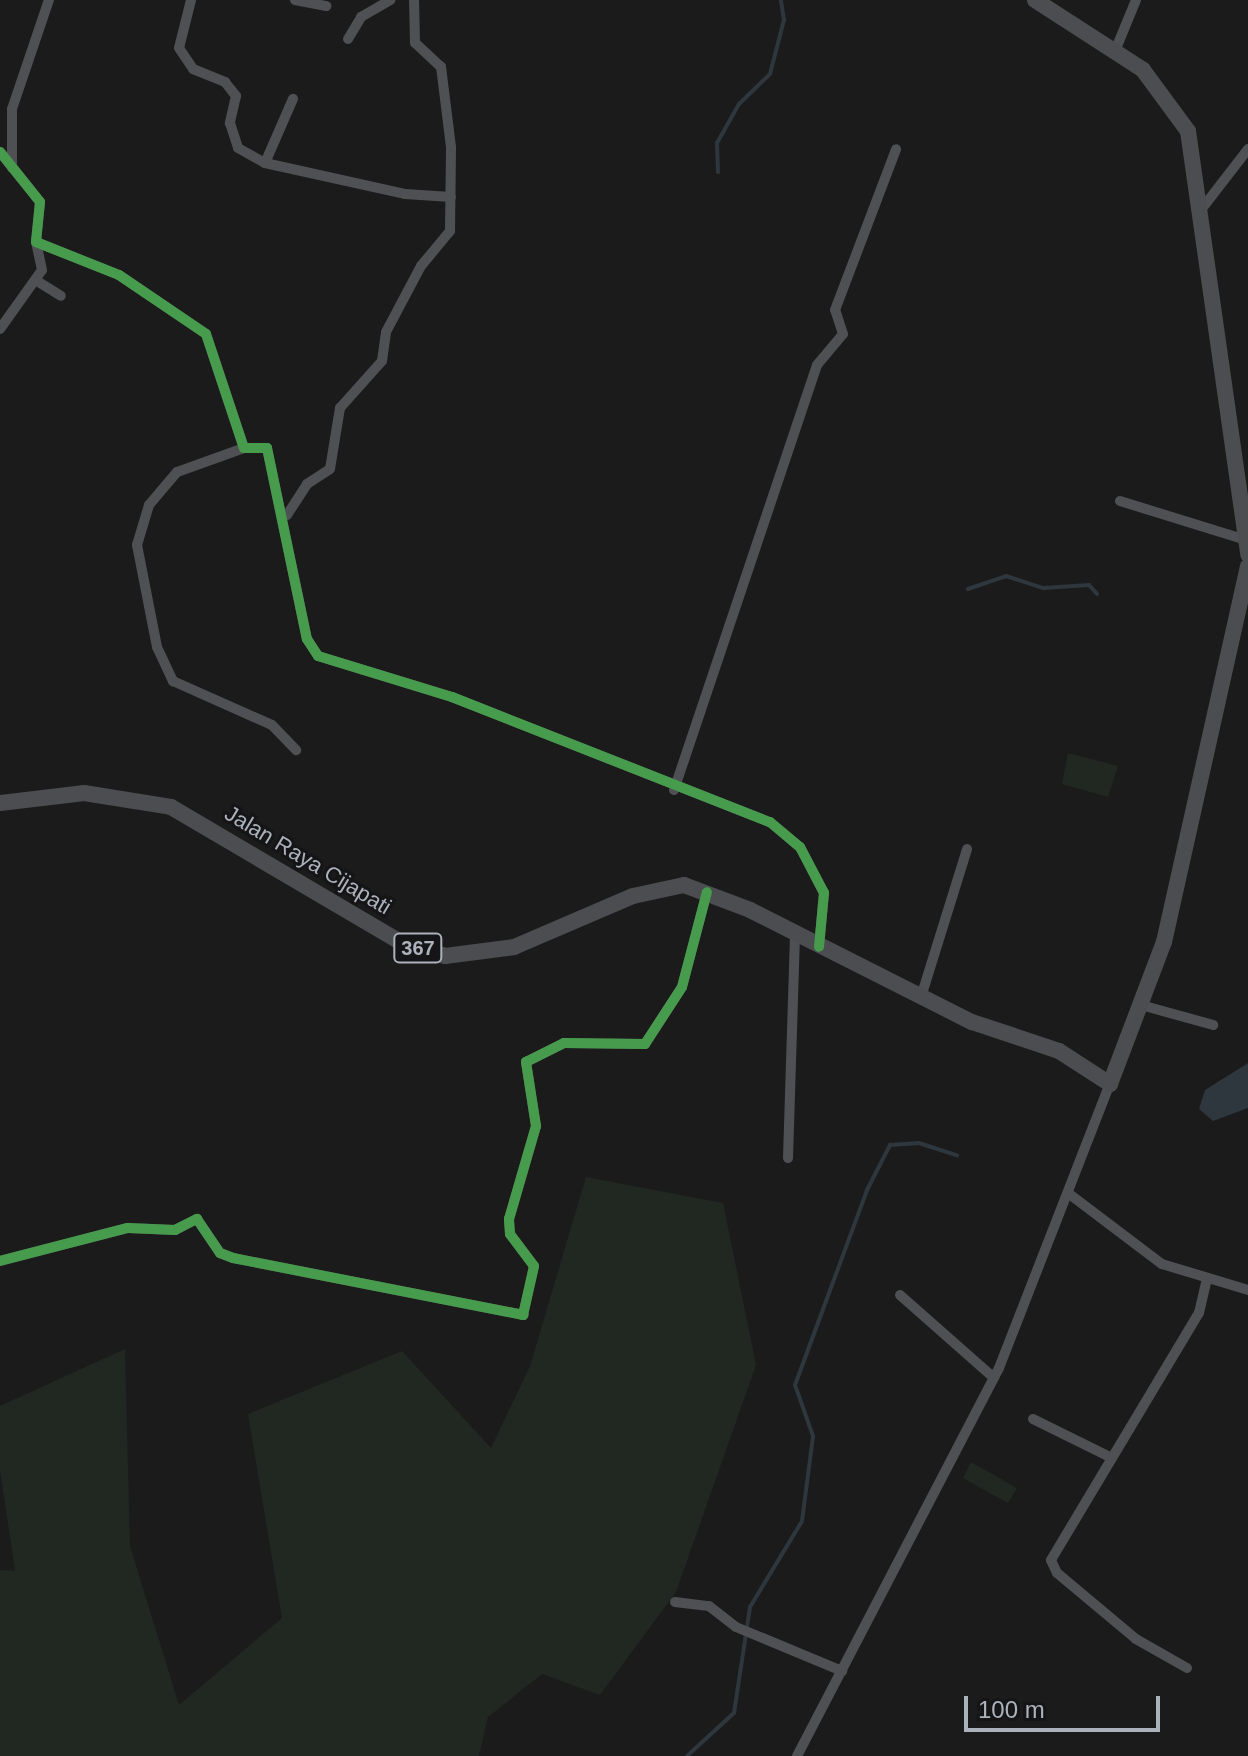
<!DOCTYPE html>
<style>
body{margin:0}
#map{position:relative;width:1248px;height:1756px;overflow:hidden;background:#1b1b1b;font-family:Arial,sans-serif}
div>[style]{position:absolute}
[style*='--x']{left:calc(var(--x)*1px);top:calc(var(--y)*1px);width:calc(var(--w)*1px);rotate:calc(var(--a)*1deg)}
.green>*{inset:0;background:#202821}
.water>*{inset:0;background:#2e373d}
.stream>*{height:4px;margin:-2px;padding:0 2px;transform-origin:2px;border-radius:2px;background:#2e373d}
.street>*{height:10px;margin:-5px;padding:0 5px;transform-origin:5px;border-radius:5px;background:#4f5054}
.primary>*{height:16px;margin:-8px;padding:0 8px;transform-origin:8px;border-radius:8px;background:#4c4d50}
.cycleway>*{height:10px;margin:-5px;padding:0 5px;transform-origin:5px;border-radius:5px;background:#469c4c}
span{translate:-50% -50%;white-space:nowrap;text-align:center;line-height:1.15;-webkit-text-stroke:6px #151517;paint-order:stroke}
.shield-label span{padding:2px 6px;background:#151517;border:2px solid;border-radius:6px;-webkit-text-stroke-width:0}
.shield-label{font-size:20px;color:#acb2bb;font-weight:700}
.street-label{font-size:22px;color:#acb2bb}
.scale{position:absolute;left:964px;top:1696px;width:196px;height:36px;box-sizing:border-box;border:4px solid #acb2bb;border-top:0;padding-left:10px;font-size:24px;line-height:28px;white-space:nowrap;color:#acb2bb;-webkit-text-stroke:6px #151517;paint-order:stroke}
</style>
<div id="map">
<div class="green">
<i style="clip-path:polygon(1068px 753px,1118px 766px,1108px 797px,1062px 784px)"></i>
<i style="clip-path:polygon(586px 1177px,723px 1203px,756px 1365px,676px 1592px,600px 1695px,542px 1674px,488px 1717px,479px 1756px,0 1756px,0 1570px,15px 1571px,0 1470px,0 1406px,125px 1349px,130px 1546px,179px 1705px,282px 1618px,248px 1414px,402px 1351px,491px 1448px,530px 1366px)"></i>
<i style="clip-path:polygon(971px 1462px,1017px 1488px,1008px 1503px,963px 1478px)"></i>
</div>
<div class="water">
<i style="clip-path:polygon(1248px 1063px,1248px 1108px,1213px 1121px,1199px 1109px,1205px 1090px)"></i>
</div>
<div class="stream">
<i style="--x:718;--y:172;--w:29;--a:-92"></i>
<i style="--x:717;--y:143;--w:45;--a:-60.6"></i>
<i style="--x:739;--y:104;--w:43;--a:-44.1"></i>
<i style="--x:770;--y:74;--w:56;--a:-75.5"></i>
<i style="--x:784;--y:20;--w:20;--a:-99"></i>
<i style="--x:968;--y:589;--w:40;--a:-18.9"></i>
<i style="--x:1006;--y:576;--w:40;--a:18"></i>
<i style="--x:1044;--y:588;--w:45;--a:-3.8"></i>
<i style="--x:1089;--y:585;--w:12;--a:48"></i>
<i style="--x:687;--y:1756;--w:64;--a:-42.5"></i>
<i style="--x:734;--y:1713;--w:107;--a:-81.4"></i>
<i style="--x:750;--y:1607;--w:100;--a:-58.8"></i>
<i style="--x:802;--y:1521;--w:86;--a:-82.6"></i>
<i style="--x:813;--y:1436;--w:54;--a:-109.4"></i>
<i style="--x:795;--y:1385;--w:208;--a:-69.7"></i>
<i style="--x:867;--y:1190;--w:51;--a:-62.9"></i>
<i style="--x:890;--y:1145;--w:29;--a:-4"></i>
<i style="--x:919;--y:1143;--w:40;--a:18"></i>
</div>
<div class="street">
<i style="--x:191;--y:0;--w:49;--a:104"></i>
<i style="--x:179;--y:48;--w:25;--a:56"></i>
<i style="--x:193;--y:69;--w:35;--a:22"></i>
<i style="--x:225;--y:82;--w:18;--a:52"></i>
<i style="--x:236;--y:96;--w:28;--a:103"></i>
<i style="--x:230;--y:123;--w:26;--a:72"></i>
<i style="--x:238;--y:148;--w:31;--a:29"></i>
<i style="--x:265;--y:163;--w:143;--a:12.5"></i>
<i style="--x:405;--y:194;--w:46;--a:3.7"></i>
<i style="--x:295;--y:0;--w:32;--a:11"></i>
<i style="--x:348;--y:39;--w:26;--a:-59"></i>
<i style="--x:361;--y:17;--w:34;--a:-30"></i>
<i style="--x:1115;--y:51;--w:55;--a:-67.6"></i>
<i style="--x:0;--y:152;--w:64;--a:51.3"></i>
<i style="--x:40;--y:202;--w:40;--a:95.7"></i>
<i style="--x:36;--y:242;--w:89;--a:21.7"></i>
<i style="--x:119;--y:275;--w:105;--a:34.1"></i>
<i style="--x:206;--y:334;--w:120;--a:71.6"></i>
<i style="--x:244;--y:448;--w:23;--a:0"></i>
<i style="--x:267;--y:448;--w:195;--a:78.2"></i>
<i style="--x:307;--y:639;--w:20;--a:57"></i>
<i style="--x:318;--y:656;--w:140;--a:17"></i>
<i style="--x:452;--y:697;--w:342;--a:21.5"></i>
<i style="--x:770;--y:822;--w:39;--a:40"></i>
<i style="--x:800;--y:847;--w:52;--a:62.4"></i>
<i style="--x:824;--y:893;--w:54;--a:95.3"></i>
<i style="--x:265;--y:163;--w:70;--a:-66.4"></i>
<i style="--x:12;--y:168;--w:59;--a:-90"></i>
<i style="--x:12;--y:109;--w:115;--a:-71.3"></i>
<i style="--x:1204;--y:206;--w:72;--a:-52.3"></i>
<i style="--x:37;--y:281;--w:28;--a:32"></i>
<i style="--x:0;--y:329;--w:72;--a:-54.6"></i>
<i style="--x:42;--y:270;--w:29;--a:-102"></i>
<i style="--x:244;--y:448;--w:71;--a:160.3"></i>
<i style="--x:177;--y:472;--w:43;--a:130.3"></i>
<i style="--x:149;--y:505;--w:42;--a:106.7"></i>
<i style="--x:137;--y:545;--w:104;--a:78.9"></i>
<i style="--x:157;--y:647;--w:38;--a:65"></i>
<i style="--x:173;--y:681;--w:108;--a:24"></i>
<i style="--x:272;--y:725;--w:35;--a:46"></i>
<i style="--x:1120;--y:501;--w:132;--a:17.2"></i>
<i style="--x:287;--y:515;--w:37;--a:-57"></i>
<i style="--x:307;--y:484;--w:27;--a:-33"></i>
<i style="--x:330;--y:469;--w:62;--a:-80.7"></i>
<i style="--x:340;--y:408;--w:63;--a:-48.2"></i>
<i style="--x:382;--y:361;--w:29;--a:-82"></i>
<i style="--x:386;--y:332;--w:75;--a:-62.1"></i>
<i style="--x:421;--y:266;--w:45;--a:-50.4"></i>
<i style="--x:450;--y:231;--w:84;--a:-89.3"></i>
<i style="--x:451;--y:147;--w:81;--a:-97.1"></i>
<i style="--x:441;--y:67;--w:35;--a:-137"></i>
<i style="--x:415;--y:43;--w:43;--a:-91.3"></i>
<i style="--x:674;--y:790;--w:448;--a:-71.4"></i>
<i style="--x:817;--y:365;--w:40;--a:-50"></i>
<i style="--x:843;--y:334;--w:25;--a:-108"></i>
<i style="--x:835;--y:310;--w:172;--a:-69.2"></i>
<i style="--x:921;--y:997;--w:155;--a:-72.7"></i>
<i style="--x:1141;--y:1005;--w:75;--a:15.5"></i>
<i style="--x:788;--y:1158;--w:223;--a:-88.2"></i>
<i style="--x:1068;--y:1193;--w:118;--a:37.1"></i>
<i style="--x:1162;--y:1264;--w:90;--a:16.8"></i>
<i style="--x:0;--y:1261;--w:132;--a:-14.5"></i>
<i style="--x:128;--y:1228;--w:47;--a:2.4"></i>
<i style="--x:175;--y:1230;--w:25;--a:-27"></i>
<i style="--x:197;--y:1219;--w:41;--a:55.9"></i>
<i style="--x:220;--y:1253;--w:14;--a:21"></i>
<i style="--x:233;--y:1258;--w:296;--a:11.1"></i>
<i style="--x:523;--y:1315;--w:50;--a:-77.3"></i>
<i style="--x:534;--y:1266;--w:40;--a:-127"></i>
<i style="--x:510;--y:1234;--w:15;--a:-94"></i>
<i style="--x:509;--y:1219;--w:97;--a:-73.8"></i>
<i style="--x:536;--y:1126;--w:65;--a:-98.9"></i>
<i style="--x:526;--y:1062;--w:42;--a:-26.6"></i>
<i style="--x:564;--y:1043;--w:81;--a:0.7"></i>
<i style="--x:645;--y:1044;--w:68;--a:-57"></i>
<i style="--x:682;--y:987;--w:98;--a:-75.3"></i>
<i style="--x:900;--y:1295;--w:125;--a:41.4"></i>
<i style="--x:1033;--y:1419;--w:88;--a:26.3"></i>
<i style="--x:675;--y:1602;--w:34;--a:7"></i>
<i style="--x:709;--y:1606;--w:34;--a:38"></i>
<i style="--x:736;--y:1627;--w:115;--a:22.5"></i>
<i style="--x:1187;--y:1668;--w:59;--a:-150.4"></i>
<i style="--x:1136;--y:1639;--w:103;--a:-140.1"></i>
<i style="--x:1057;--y:1573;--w:14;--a:-115"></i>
<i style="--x:1051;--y:1560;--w:288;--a:-59.1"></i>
<i style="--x:1199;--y:1313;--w:31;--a:-77"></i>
<i style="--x:797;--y:1756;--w:437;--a:-62.5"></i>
<i style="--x:999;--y:1368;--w:305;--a:-68.7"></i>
</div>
<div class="primary">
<i style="--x:1035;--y:0;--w:129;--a:32.9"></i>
<i style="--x:1143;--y:70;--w:76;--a:53.6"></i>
<i style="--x:1188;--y:131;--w:428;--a:81.9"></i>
<i style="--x:0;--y:803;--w:85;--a:-6.8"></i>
<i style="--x:84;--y:793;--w:88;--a:9.1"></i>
<i style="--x:171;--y:807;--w:262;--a:30.5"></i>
<i style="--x:397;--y:940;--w:51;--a:18.4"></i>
<i style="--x:445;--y:956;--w:70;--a:-7.4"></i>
<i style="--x:514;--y:947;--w:129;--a:-23.2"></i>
<i style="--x:633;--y:896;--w:52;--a:-12.2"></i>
<i style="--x:684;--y:885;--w:71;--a:20.7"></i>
<i style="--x:750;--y:910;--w:249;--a:26.8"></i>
<i style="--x:972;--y:1022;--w:92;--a:18.4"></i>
<i style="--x:1059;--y:1051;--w:61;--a:32.9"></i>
<i style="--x:1110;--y:1084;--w:152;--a:-69.2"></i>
<i style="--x:1164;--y:942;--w:385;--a:-77.4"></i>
</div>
<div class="cycleway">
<i style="--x:0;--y:152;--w:64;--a:51.3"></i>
<i style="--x:40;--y:202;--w:40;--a:95.7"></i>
<i style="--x:36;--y:242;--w:89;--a:21.7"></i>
<i style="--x:119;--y:275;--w:105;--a:34.1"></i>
<i style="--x:206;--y:334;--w:120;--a:71.6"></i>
<i style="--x:244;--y:448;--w:23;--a:0"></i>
<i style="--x:267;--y:448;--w:195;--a:78.2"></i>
<i style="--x:307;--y:639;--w:20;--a:57"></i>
<i style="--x:318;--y:656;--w:140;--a:17"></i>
<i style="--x:452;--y:697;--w:342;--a:21.5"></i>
<i style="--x:770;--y:822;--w:39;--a:40"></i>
<i style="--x:800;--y:847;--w:52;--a:62.4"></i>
<i style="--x:824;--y:893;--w:54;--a:95.3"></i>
<i style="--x:0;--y:1261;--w:132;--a:-14.5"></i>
<i style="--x:128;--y:1228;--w:47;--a:2.4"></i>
<i style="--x:175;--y:1230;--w:25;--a:-27"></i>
<i style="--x:197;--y:1219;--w:41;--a:55.9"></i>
<i style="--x:220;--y:1253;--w:14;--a:21"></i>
<i style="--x:233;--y:1258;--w:296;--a:11.1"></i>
<i style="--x:523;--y:1315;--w:50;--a:-77.3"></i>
<i style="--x:534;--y:1266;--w:40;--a:-127"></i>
<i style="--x:510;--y:1234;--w:15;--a:-94"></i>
<i style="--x:509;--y:1219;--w:97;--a:-73.8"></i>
<i style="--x:536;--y:1126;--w:65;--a:-98.9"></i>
<i style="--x:526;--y:1062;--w:42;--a:-26.6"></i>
<i style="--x:564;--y:1043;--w:81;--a:0.7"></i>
<i style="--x:645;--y:1044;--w:68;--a:-57"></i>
<i style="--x:682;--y:987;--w:98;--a:-75.3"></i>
</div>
<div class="shield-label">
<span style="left:418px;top:948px">367</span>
</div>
<div class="street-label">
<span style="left:308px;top:860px;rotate:31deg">Jalan Raya Cijapati</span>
</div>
<div class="scale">100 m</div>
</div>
